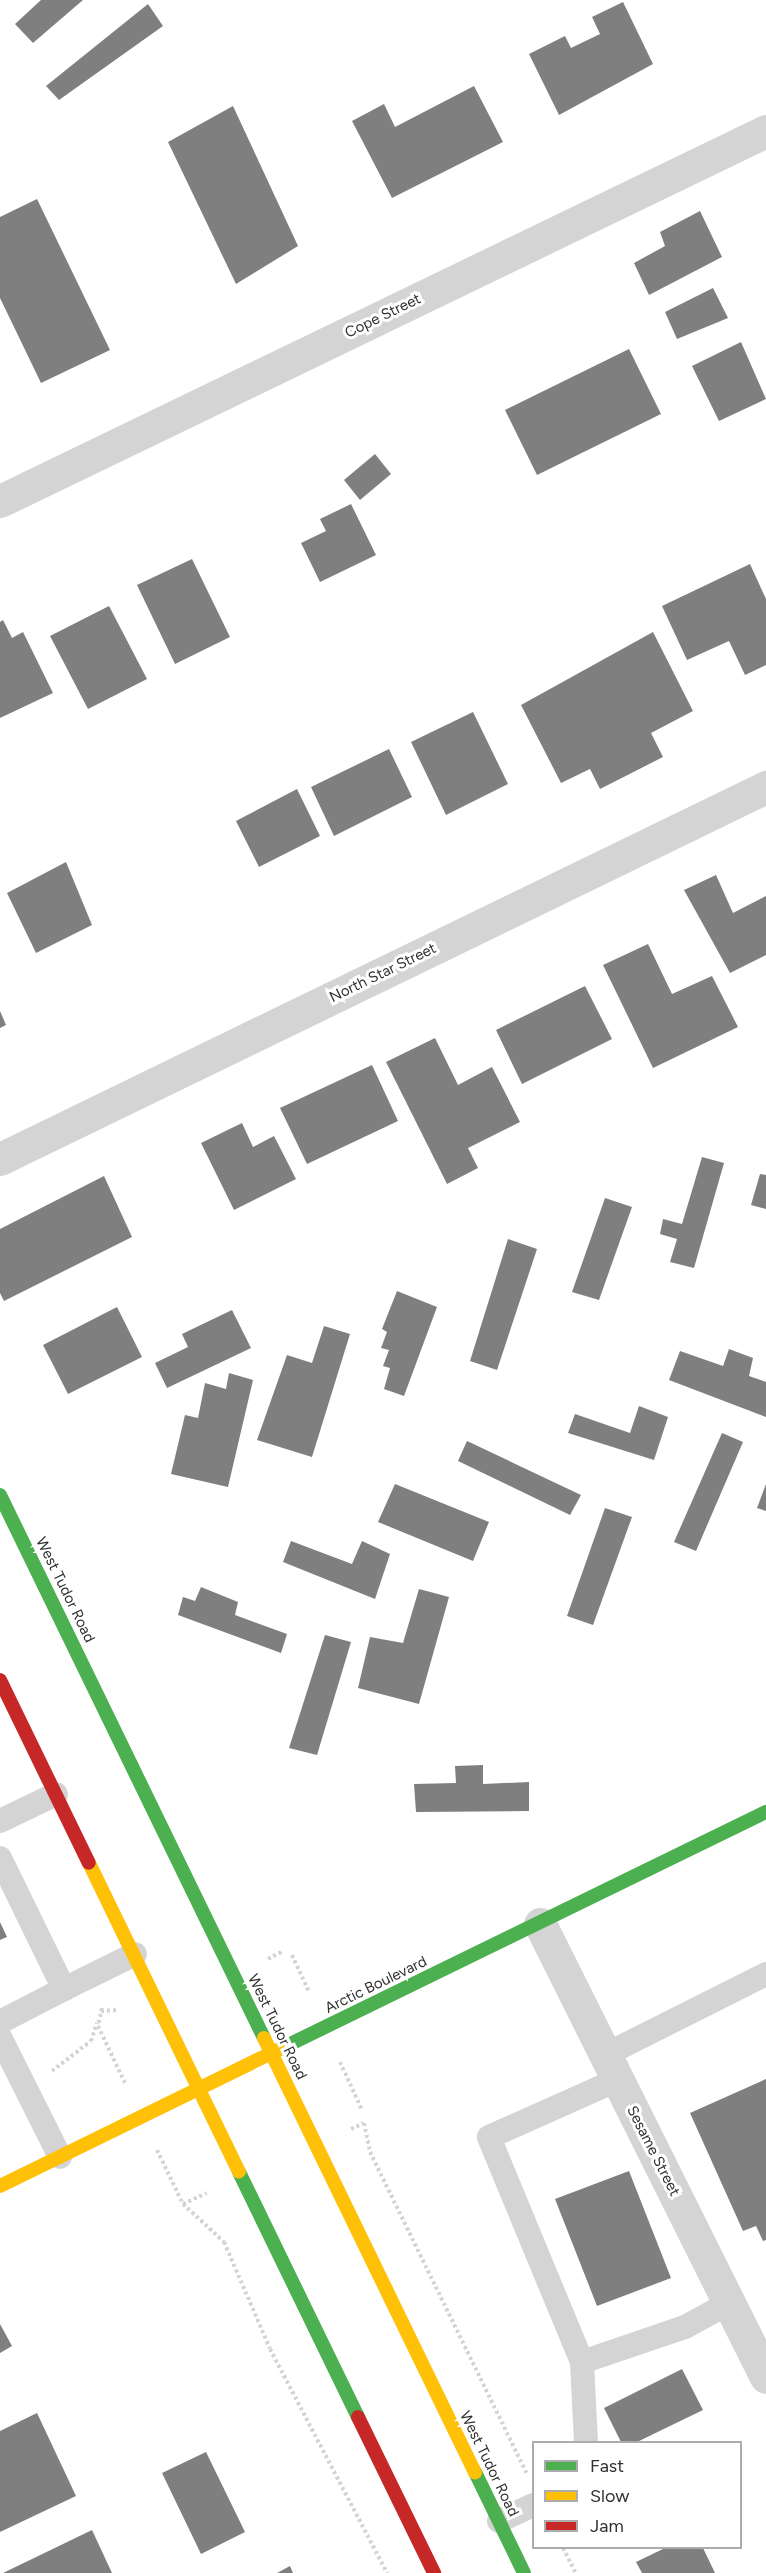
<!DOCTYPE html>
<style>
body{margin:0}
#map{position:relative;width:766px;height:2573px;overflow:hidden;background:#fff;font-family:Figtree,sans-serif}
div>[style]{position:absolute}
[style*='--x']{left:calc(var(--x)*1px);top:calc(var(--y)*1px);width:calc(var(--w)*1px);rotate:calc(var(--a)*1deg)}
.building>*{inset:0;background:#7f7f7f}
.path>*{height:4px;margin-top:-2px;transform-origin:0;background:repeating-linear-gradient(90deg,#d4d4d4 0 3px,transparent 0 6px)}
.lane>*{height:24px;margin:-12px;padding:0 12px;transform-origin:12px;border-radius:12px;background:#d4d4d4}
.street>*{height:33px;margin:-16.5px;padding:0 16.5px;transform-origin:16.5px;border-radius:16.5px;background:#d4d4d4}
.fast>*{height:14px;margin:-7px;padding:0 7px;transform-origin:7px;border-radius:7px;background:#4caf50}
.slow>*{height:14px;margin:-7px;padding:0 7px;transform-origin:7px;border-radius:7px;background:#ffc107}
.jam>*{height:14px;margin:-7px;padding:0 7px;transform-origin:7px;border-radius:7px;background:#c62828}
span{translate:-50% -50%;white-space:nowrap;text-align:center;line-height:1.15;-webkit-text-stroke:6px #fff;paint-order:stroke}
.street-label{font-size:15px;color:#303030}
.legend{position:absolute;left:532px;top:2441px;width:210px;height:108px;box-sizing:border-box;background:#fff;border:2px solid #acacac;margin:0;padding:8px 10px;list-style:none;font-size:18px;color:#303030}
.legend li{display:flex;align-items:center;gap:12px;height:30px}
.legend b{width:30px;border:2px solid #acacac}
</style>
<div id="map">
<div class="building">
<i style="clip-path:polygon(41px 0,83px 0,33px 43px,15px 24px)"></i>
<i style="clip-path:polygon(623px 2px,653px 64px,559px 115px,529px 54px,565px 36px,571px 48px,600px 34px,592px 17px)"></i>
<i style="clip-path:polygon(148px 4px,163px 26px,59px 100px,46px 86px)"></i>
<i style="clip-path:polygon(474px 86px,503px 142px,392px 198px,352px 121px,384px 104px,395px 127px)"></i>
<i style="clip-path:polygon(233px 106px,298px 246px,236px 284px,168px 142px)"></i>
<i style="clip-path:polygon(37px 199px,110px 350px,41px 383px,0 298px,0 217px)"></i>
<i style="clip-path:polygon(700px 211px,722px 257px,649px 295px,634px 263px,665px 246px,660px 232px)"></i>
<i style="clip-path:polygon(713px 288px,728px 318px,677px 339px,665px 312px)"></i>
<i style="clip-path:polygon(741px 342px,766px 399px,719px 421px,692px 366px)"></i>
<i style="clip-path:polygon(629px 349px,661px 414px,537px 475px,505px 410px)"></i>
<i style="clip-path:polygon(375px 454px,391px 474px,360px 500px,344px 480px)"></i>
<i style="clip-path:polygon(351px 504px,376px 555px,320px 582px,301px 543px,326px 531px,320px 519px)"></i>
<i style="clip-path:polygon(192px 559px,230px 637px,175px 664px,137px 585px)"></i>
<i style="clip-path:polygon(750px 564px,766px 599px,766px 665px,745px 675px,729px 641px,687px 660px,662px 606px)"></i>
<i style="clip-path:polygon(109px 606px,147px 679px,88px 709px,50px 636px)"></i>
<i style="clip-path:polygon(3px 620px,12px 638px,23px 632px,53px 693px,0 718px,0 622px)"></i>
<i style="clip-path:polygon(653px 632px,693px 711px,651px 733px,663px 757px,600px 789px,590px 769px,561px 783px,521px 705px)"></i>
<i style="clip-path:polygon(473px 712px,508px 784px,446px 815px,411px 742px)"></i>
<i style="clip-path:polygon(389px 749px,412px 797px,334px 836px,311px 787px)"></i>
<i style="clip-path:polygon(297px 789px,320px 836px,259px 867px,236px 821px)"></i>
<i style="clip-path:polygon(66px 862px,92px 925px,36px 953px,7px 893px)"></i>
<i style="clip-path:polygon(716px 875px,733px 913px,766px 896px,766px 955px,730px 973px,684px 890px)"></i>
<i style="clip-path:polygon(648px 944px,672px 994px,712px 976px,738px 1027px,653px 1068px,603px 965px)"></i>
<i style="clip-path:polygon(585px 986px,612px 1039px,522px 1084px,496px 1030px)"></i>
<i style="clip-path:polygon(0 1011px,6px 1025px,0 1028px)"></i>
<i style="clip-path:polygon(435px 1038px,458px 1085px,492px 1067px,520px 1122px,468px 1148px,478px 1168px,447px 1184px,386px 1062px)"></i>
<i style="clip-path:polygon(372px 1065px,398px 1121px,307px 1164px,280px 1108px)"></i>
<i style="clip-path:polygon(242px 1123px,253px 1147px,274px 1136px,296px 1179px,234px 1210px,201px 1143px)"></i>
<i style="clip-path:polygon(702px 1157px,724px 1163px,694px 1268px,670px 1262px,677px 1239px,660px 1234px,663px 1219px,682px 1224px)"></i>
<i style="clip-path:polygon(760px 1174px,766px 1175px,766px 1209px,751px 1205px)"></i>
<i style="clip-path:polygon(104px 1176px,132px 1237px,4px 1301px,0 1293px,0 1229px)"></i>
<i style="clip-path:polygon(605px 1198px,632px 1207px,599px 1300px,572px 1292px)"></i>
<i style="clip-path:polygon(508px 1239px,537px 1249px,497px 1370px,470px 1361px)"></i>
<i style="clip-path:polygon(397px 1291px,437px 1307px,404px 1396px,384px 1389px,390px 1368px,383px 1366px,389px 1350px,381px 1348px,387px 1332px,382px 1329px)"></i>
<i style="clip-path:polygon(117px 1307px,142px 1357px,68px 1394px,43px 1345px)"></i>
<i style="clip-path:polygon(232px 1310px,251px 1348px,167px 1388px,155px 1363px,188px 1347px,182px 1334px)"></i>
<i style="clip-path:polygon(324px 1326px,350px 1334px,312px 1457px,257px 1440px,287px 1355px,312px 1363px)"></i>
<i style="clip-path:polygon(729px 1349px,753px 1358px,749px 1376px,766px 1382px,766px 1417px,669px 1380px,680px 1351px,723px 1366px)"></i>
<i style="clip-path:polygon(229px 1373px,253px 1380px,228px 1487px,171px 1474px,185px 1415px,198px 1418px,205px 1383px,226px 1389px)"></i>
<i style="clip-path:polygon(639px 1406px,668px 1417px,654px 1460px,568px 1433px,575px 1414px,630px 1433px)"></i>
<i style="clip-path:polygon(722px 1433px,743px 1442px,696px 1551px,674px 1542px)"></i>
<i style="clip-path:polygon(467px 1441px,581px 1495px,570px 1515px,458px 1461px)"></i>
<i style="clip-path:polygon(395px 1484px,489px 1522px,473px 1561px,378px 1522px)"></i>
<i style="clip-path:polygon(766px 1484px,766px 1511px,757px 1508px)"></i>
<i style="clip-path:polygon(605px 1508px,632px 1517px,593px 1625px,567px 1616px)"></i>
<i style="clip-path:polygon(291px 1541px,352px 1564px,362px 1541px,390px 1554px,375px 1599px,283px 1562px)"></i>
<i style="clip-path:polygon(201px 1587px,238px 1602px,235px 1615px,287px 1634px,281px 1653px,178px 1615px,183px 1597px,195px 1601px)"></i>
<i style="clip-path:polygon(419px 1589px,449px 1597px,419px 1704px,358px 1688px,370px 1637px,403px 1643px)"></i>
<i style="clip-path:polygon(325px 1635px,351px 1642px,317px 1755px,289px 1748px)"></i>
<i style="clip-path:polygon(483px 1765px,483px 1784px,529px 1782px,529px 1811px,416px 1812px,414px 1784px,456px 1783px,455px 1766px)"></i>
<i style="clip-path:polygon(0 1922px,7px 1937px,0 1940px)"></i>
<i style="clip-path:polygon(766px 2079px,766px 2240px,763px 2241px,756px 2226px,743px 2231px,690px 2113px)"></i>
<i style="clip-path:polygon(629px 2171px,671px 2278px,597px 2306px,555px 2199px)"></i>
<i style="clip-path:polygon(0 2324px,12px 2346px,0 2353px)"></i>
<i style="clip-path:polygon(682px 2369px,703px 2410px,637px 2442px,621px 2442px,604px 2408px)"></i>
<i style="clip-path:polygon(37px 2413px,76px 2496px,0 2532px,0 2431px)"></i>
<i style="clip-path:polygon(206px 2452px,245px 2532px,201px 2554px,162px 2473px)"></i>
<i style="clip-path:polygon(92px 2530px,112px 2573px,3px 2573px)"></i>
<i style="clip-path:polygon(665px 2548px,703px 2548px,715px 2573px,642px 2573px,636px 2562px)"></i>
<i style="clip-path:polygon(290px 2566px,293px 2573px,277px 2573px)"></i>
</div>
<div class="path">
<i style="--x:292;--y:1955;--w:41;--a:65.3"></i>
<i style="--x:268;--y:1959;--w:17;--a:-28"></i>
<i style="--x:102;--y:2008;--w:18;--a:103"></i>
<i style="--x:98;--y:2026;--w:63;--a:64.7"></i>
<i style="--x:101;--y:2011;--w:17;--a:-3"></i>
<i style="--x:340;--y:2062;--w:53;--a:65.4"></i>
<i style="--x:52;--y:2071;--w:49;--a:-37.6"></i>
<i style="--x:91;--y:2041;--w:19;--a:-72"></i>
<i style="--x:351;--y:2129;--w:14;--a:-25"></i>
<i style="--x:364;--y:2123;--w:30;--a:78"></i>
<i style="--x:370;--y:2152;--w:358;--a:64"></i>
<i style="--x:157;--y:2150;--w:60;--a:64.3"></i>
<i style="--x:183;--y:2204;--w:56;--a:42.8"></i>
<i style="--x:224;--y:2242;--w:116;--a:66.7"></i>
<i style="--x:270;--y:2349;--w:253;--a:62.4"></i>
<i style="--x:183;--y:2204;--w:26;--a:-25"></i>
<i style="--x:563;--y:2548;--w:28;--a:63"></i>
</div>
<div class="lane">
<i style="--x:0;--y:1821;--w:62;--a:-25.7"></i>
<i style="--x:0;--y:1858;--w:146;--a:64"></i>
<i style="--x:64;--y:1989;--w:72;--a:152.7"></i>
<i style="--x:64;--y:1989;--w:79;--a:-26.2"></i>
<i style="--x:0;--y:2037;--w:134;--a:63.4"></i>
<i style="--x:605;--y:2055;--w:180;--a:-26.7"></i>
<i style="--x:582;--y:2362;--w:109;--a:-18.8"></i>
<i style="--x:685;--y:2327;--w:50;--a:-28.6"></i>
<i style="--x:586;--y:2442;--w:80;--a:-92.9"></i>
<i style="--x:582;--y:2362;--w:243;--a:-112.5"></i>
<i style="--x:489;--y:2137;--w:140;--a:-24"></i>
<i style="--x:499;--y:2521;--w:38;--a:-25"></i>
</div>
<div class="street">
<i style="--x:0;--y:501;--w:851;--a:-25.78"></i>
<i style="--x:0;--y:1159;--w:852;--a:-25.9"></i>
<i style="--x:540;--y:1924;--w:506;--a:63.49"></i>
</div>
<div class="fast">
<i style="--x:0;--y:1495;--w:604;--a:64.07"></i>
<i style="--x:280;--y:2049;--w:541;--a:-26"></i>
<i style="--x:239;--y:2172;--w:272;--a:64.1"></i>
<i style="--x:475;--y:2472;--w:112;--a:64.1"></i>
</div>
<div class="slow">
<i style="--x:89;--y:1863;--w:343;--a:64.1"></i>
<i style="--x:264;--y:2038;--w:483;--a:64.1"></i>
<i style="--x:0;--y:2186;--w:312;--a:-26.1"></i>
</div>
<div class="jam">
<i style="--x:0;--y:1680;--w:203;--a:64.1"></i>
<i style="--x:358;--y:2417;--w:174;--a:64"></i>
</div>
<div class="street-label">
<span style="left:383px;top:316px;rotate:-26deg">Cope Street</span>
<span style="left:383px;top:973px;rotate:-26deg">North Star Street</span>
<span style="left:65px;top:1590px;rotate:64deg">West Tudor Road</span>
<span style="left:376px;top:1985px;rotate:-26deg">Arctic Boulevard</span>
<span style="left:277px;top:2027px;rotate:64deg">West Tudor Road</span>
<span style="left:653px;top:2151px;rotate:63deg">Sesame Street</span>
<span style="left:489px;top:2464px;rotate:64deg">West Tudor Road</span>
</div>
<ul class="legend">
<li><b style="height:8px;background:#4caf50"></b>Fast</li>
<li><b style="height:8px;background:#ffc107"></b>Slow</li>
<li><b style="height:8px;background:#c62828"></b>Jam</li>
</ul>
</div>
